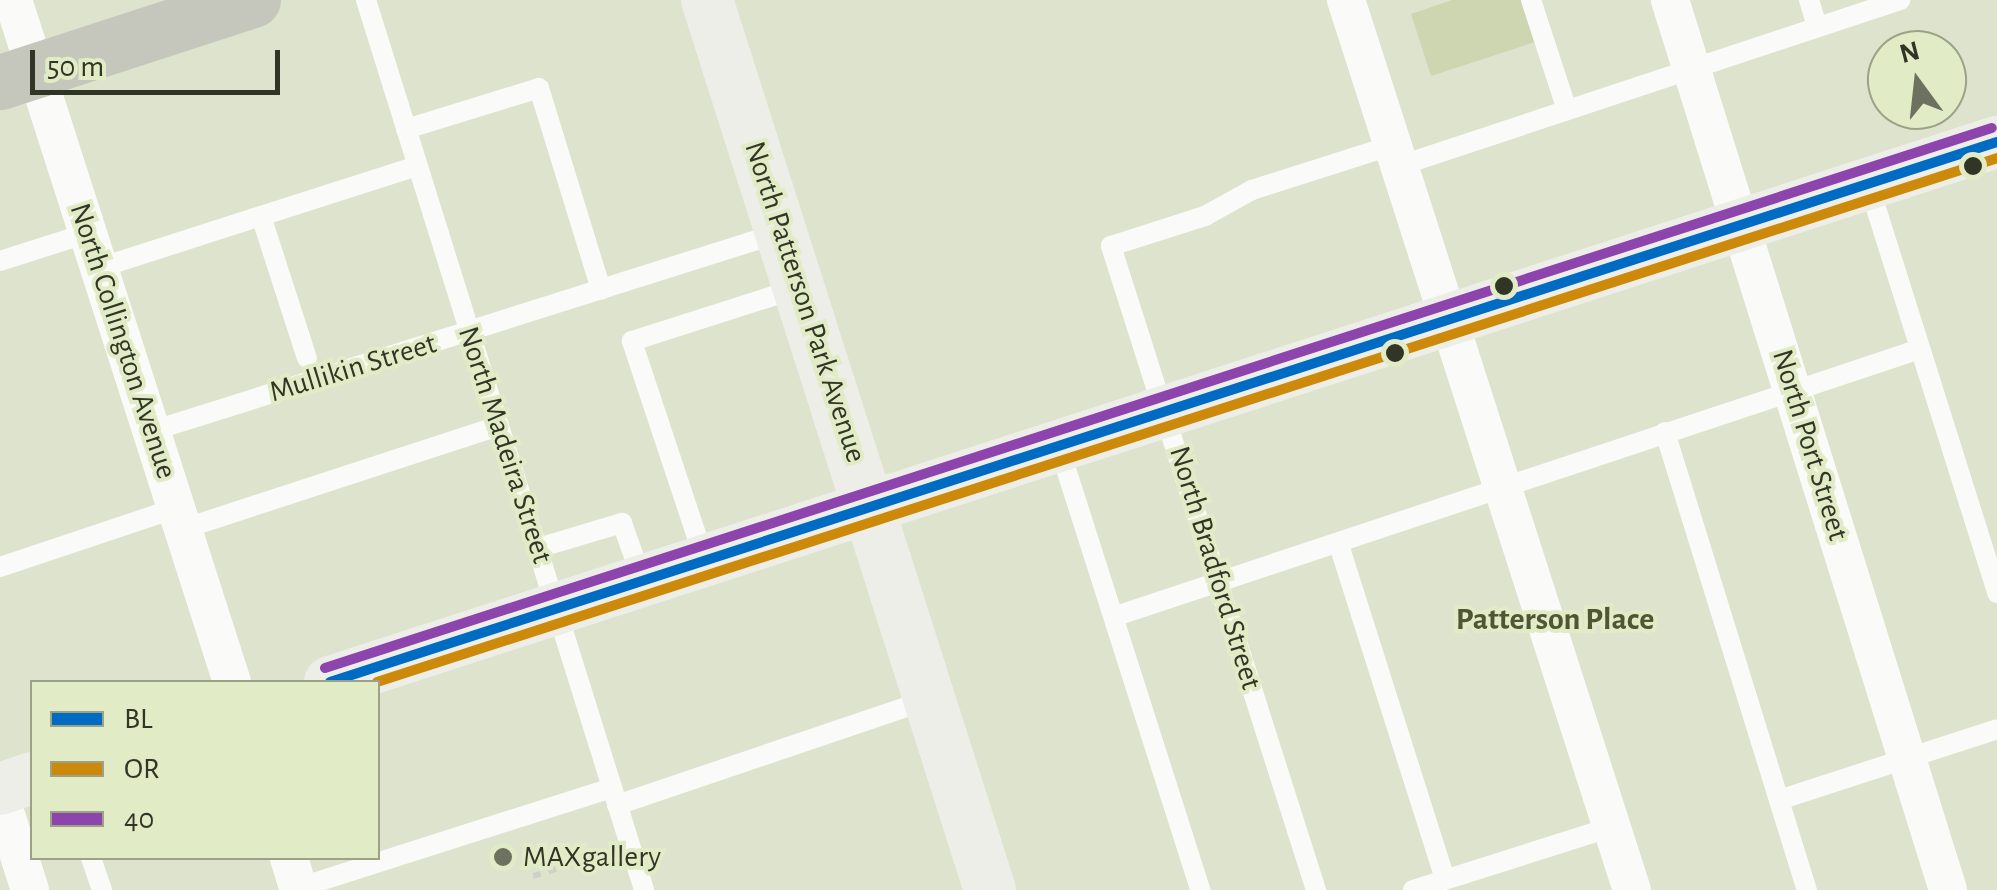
<!DOCTYPE html>
<style>
body{margin:0}
#map{position:relative;width:1997px;height:890px;overflow:hidden;background:#dde3cd;font-family:"Alegreya Sans",sans-serif}
div>[style]{position:absolute}
[style*='--x']{left:calc(var(--x)*1px);top:calc(var(--y)*1px);width:calc(var(--w)*1px);rotate:calc(var(--a)*1deg)}
.green>*{inset:0;background:#cdd6b1}
.path>*{height:6px;margin-top:-3px;transform-origin:0;background:repeating-linear-gradient(90deg,#cfd0ca 0 8px,transparent 0 16px)}
.lane>*{height:20px;margin:-10px;padding:0 10px;transform-origin:10px;border-radius:10px;background:#fafbf8}
.street>*{height:38px;margin:-19px;padding:0 19px;transform-origin:19px;border-radius:19px;background:#fafbf8}
.secondary>*{height:52px;margin:-26px;padding:0 26px;transform-origin:26px;border-radius:26px;background:#edeee8}
.primary>*{height:55px;margin:-27.5px;padding:0 27.5px;transform-origin:27.5px;border-radius:27.5px;background:#c5c7bd}
.bus-1>*{height:10px;margin:-5px;padding:0 5px;transform-origin:5px;border-radius:5px;background:#006bc3}
.bus-2>*{height:10px;margin:-5px;padding:0 5px;transform-origin:5px;border-radius:5px;background:#cc890a}
.bus-3>*{height:10px;margin:-5px;padding:0 5px;transform-origin:5px;border-radius:5px;background:#8e44ad}
.dots>*{width:28px;height:28px;translate:-50% -50%;box-sizing:border-box;border:5px solid #e1ebc5;border-radius:50%}
span{translate:-50% -50%;white-space:nowrap;text-align:center;line-height:1.15;-webkit-text-stroke:8px #e1ebc5;paint-order:stroke}
.street-label{font-size:30px;color:#313526}
.poi-label{font-size:30px;color:#313526}
.left{translate:0 -50%;text-align:left}
.neighbourhood-label{font-size:32px;color:#4f5636;font-weight:700}
.legend{position:absolute;left:30px;top:680px;width:350px;height:180px;box-sizing:border-box;background:#e1ebc5;border:2px solid #9ba285;margin:0;padding:12px 18px;list-style:none;font-size:30px;color:#313526}
.legend li{display:flex;align-items:center;gap:20px;height:50px}
.legend b{width:50px;border:2px solid #9ba285}
.north{position:absolute;left:1867px;top:30px;width:100px;height:100px;box-sizing:border-box;background:#e1ebc5;border:2px solid #9ba285;border-radius:50%;rotate:345deg;font-size:28px;font-weight:700;line-height:40px;text-align:center;color:#313526}
.north::after{content:'';display:block;margin:auto;width:35px;height:45px;background:#6d7260;clip-path:polygon(50% 0,100% 100%,50% 72%,0 100%)}
.scale{position:absolute;left:30px;top:50px;width:250px;height:45px;box-sizing:border-box;border:5px solid #313526;border-top:0;padding-left:12px;font-size:30px;line-height:35px;white-space:nowrap;color:#313526;-webkit-text-stroke:8px #e1ebc5;paint-order:stroke}
</style>
<div id="map">
<div class="green">
<i style="clip-path:polygon(1452px 0,1524px 0,1538px 41px,1431px 76px,1411px 14px)"></i>
</div>
<div class="path">
<i style="--x:533;--y:876;--w:78;--a:-17"></i>
</div>
<div class="lane">
<i style="--x:366;--y:0;--w:932;--a:72.65"></i>
<i style="--x:1531;--y:0;--w:116;--a:71.9"></i>
<i style="--x:1809;--y:0;--w:28;--a:73"></i>
<i style="--x:406;--y:129;--w:139;--a:-17.1"></i>
<i style="--x:539;--y:88;--w:211;--a:72.9"></i>
<i style="--x:1399;--y:166;--w:528;--a:-18.33"></i>
<i style="--x:1869;--y:186;--w:427;--a:72.5"></i>
<i style="--x:261;--y:216;--w:149;--a:72.1"></i>
<i style="--x:0;--y:261;--w:92;--a:-17.7"></i>
<i style="--x:99;--y:268;--w:334;--a:-17.8"></i>
<i style="--x:152;--y:431;--w:658;--a:-17.53"></i>
<i style="--x:1665;--y:432;--w:480;--a:72.8"></i>
<i style="--x:1059;--y:447;--w:465;--a:72.3"></i>
<i style="--x:183;--y:529;--w:331;--a:-18.1"></i>
<i style="--x:1339;--y:545;--w:351;--a:72.4"></i>
<i style="--x:538;--y:548;--w:88;--a:-16.6"></i>
<i style="--x:622;--y:523;--w:59;--a:70.3"></i>
<i style="--x:705;--y:561;--w:232;--a:-108.4"></i>
<i style="--x:632;--y:341;--w:174;--a:-17.7"></i>
<i style="--x:0;--y:567;--w:186;--a:-18.5"></i>
<i style="--x:1116;--y:616;--w:847;--a:-18.37"></i>
<i style="--x:1779;--y:800;--w:229;--a:-18"></i>
<i style="--x:617;--y:805;--w:328;--a:-18.7"></i>
<i style="--x:91;--y:858;--w:34;--a:71"></i>
<i style="--x:298;--y:888;--w:330;--a:-17.7"></i>
<i style="--x:1316;--y:890;--w:676;--a:-107.66"></i>
<i style="--x:1111;--y:246;--w:99;--a:-17.7"></i>
<i style="--x:1205;--y:216;--w:54;--a:-29"></i>
<i style="--x:1252;--y:190;--w:148;--a:-17.7"></i>
<i style="--x:1413;--y:890;--w:209;--a:-17.6"></i>
</div>
<div class="street">
<i style="--x:13;--y:0;--w:716;--a:72.2"></i>
<i style="--x:1346;--y:0;--w:935;--a:72.19"></i>
<i style="--x:1670;--y:0;--w:932;--a:72.65"></i>
<i style="--x:0;--y:796;--w:99;--a:72.3"></i>
<i style="--x:289;--y:858;--w:34;--a:73"></i>
</div>
<div class="secondary">
<i style="--x:707;--y:0;--w:934;--a:72.36"></i>
<i style="--x:330;--y:682;--w:1752;--a:-17.95"></i>
<i style="--x:0;--y:789;--w:34;--a:-19"></i>
</div>
<div class="primary">
<i style="--x:0;--y:82;--w:266;--a:-18"></i>
</div>
<div class="bus-1">
<i style="--x:330;--y:682;--w:1752;--a:-17.95"></i>
</div>
<div class="bus-2">
<i style="--x:377;--y:682;--w:1703;--a:-17.92"></i>
</div>
<div class="bus-3">
<i style="--x:325;--y:668;--w:1752;--a:-17.95"></i>
</div>
<div class="dots">
<i style="left:1973px;top:166px;background:#313526"></i>
<i style="left:1504px;top:286px;background:#313526"></i>
<i style="left:1395px;top:353px;background:#313526"></i>
<i style="left:503px;top:857px;background:#6d7260"></i>
</div>
<div class="street-label">
<span style="left:805px;top:302px;rotate:72deg">North Patterson Park Avenue</span>
<span style="left:123px;top:341px;rotate:72deg">North Collington Avenue</span>
<span style="left:353px;top:368px;rotate:-17deg">Mullikin Street</span>
<span style="left:505px;top:445px;rotate:72deg">North Madeira Street</span>
<span style="left:1810px;top:445px;rotate:73deg">North Port Street</span>
<span style="left:1215px;top:568px;rotate:73deg">North Bradford Street</span>
</div>
<div class="poi-label">
<span class="left" style="left:523px;top:857px">MAXgallery</span>
</div>
<div class="neighbourhood-label">
<span style="left:1555px;top:619px">Patterson Place</span>
</div>
<ul class="legend">
<li><b style="height:12px;background:#006bc3"></b>BL</li>
<li><b style="height:12px;background:#cc890a"></b>OR</li>
<li><b style="height:12px;background:#8e44ad"></b>40</li>
</ul>
<div class="north">N</div>
<div class="scale">50 m</div>
</div>
